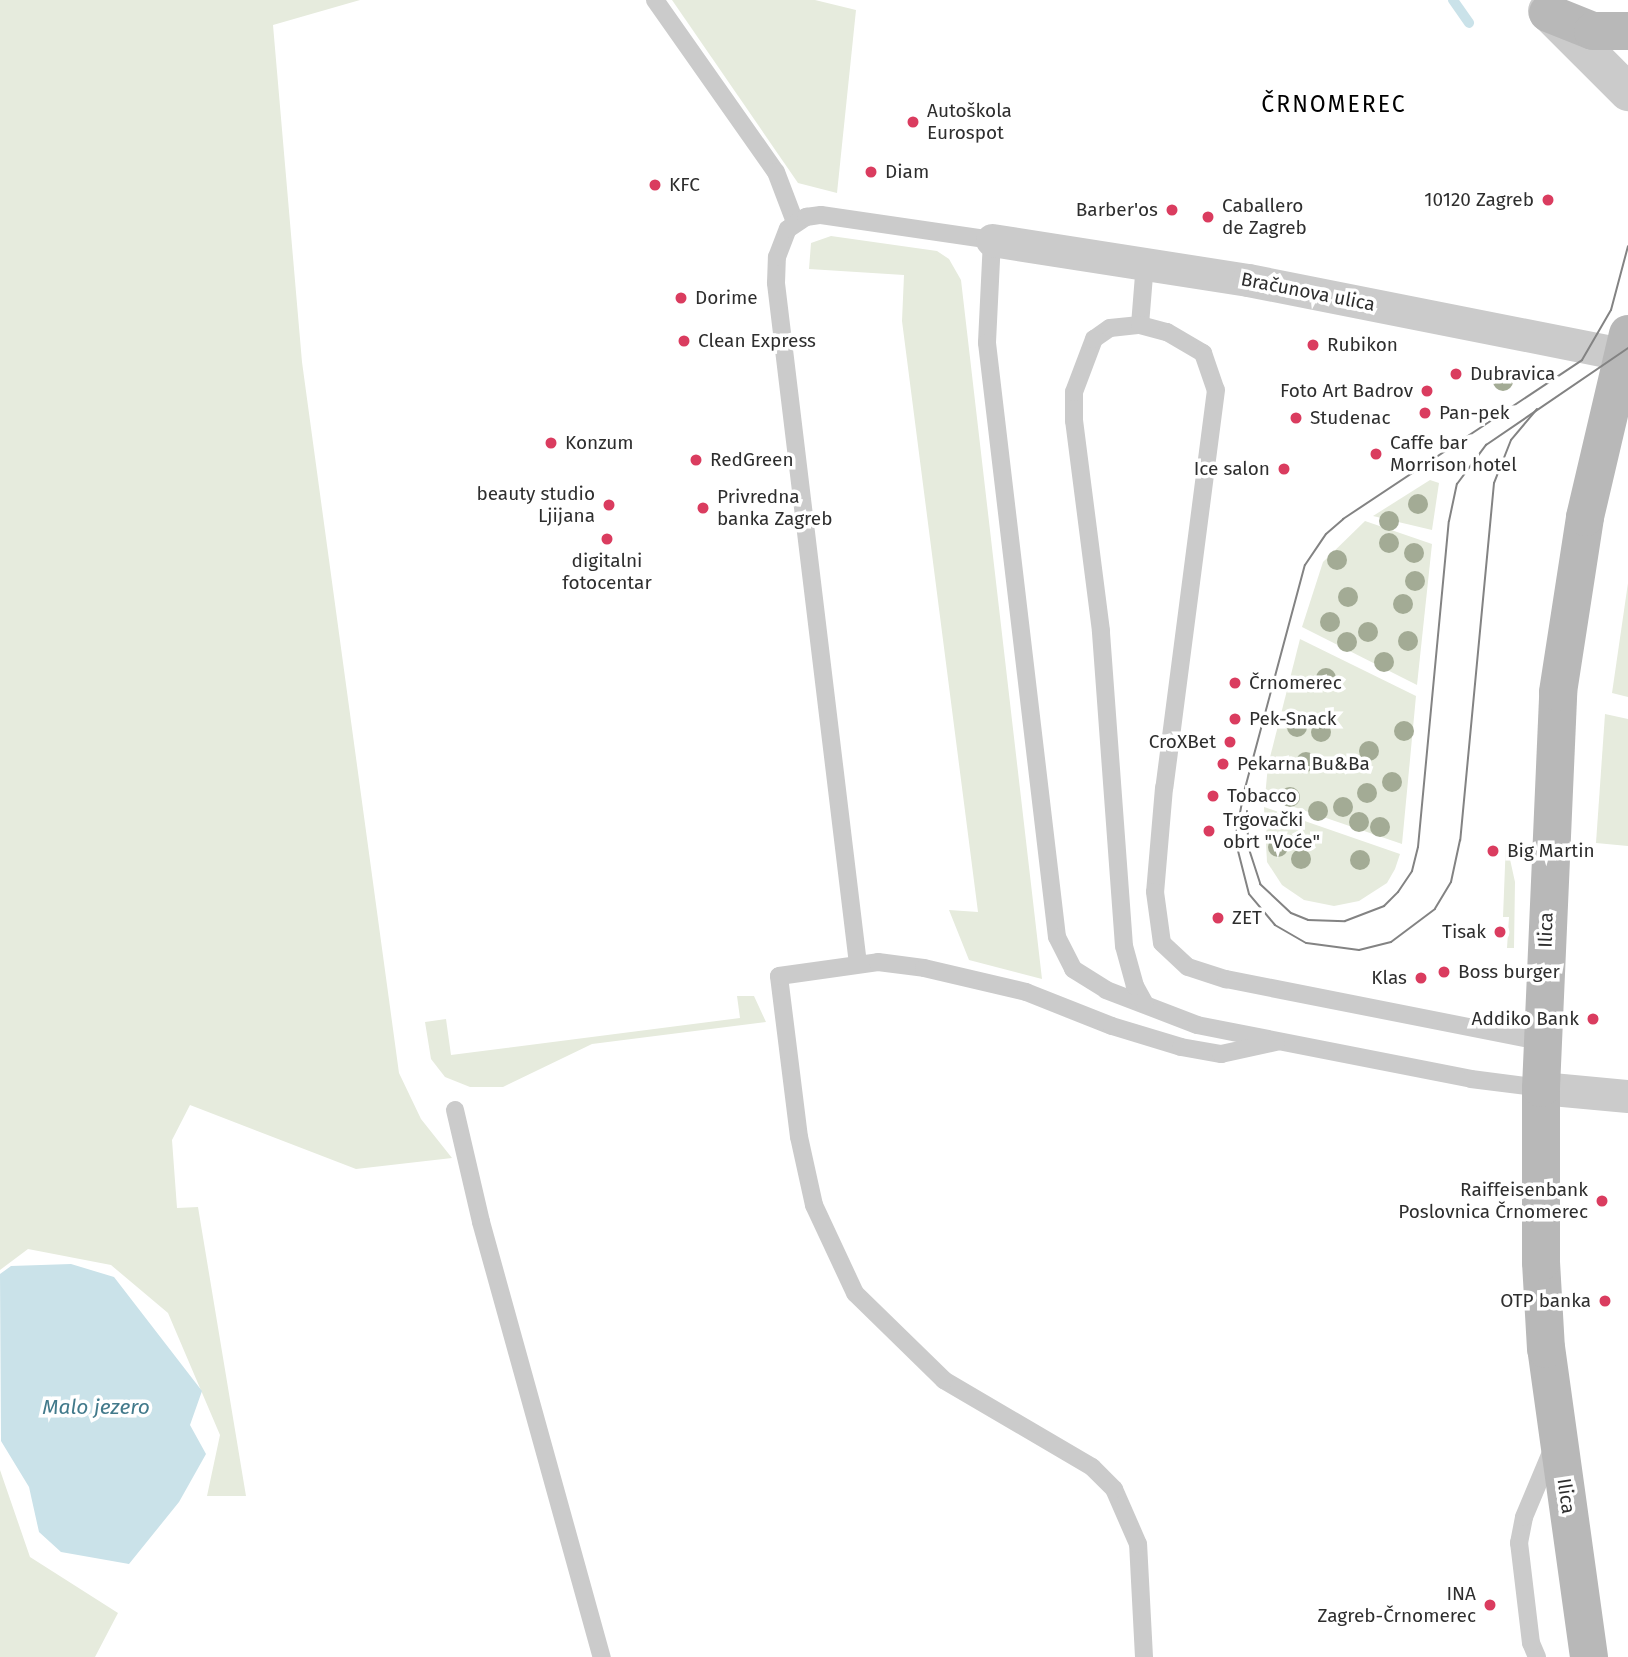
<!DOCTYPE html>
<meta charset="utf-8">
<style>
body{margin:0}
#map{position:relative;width:1628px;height:1657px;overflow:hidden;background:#fff;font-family:"Fira Sans",sans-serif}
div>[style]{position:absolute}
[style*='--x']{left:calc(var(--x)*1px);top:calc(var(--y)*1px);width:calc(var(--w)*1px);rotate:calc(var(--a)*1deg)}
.green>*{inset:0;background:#e6ebdd}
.water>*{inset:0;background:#cae2e9}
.stream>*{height:10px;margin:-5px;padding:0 5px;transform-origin:5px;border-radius:5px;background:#cae2e9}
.service>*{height:18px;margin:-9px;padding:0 9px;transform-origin:9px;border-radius:9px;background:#cbcbcb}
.minor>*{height:33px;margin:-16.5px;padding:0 16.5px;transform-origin:16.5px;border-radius:16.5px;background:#cbcbcb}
.tertiary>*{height:38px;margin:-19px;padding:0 19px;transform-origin:19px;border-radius:19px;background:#cbcbcb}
.secondary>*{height:38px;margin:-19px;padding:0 19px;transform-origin:19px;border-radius:19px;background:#b8b8b8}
.tram>*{height:2px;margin:-1px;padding:0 1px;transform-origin:1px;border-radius:1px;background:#838383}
.trees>*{width:20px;height:20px;margin:-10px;border-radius:50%;background:#a3ab95}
.dots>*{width:19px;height:19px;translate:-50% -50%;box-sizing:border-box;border:4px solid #fff;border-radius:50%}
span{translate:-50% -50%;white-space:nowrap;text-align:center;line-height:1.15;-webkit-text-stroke:7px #fff;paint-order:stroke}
.poi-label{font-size:19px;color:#2e2e2e}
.left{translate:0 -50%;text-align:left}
.right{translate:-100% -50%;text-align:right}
.street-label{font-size:19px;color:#2e2e2e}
.water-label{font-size:21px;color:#427a8b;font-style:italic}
.quarter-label{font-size:23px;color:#000;letter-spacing:2px}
</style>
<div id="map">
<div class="green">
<i style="clip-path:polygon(0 0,360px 0,273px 25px,302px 362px,399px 1073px,421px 1119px,452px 1158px,356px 1169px,190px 1105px,172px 1140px,177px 1208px,198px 1207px,246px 1496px,207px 1496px,220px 1435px,168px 1313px,111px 1265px,28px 1249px,0 1270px)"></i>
<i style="clip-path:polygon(672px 0,815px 0,856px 10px,837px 193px,798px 183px)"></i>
<i style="clip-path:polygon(831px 236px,937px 251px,949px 259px,961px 280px,1042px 979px,969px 960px,949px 910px,978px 912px,902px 321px,904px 275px,809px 269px,811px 243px)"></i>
<i style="clip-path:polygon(1430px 480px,1439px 483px,1432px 530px,1373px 516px)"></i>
<i style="clip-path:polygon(1365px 521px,1432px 544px,1417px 685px,1302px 627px,1323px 562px)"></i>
<i style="clip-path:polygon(1628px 583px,1628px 697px,1612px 693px)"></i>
<i style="clip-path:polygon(1300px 639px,1416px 696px,1402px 844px,1265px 797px,1268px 765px)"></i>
<i style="clip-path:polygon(1605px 714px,1628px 719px,1628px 846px,1596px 843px)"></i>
<i style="clip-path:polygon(1264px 807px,1400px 854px,1395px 869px,1387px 883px,1359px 901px,1334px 906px,1304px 900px,1282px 885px,1267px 862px)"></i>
<i style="clip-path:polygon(1506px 841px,1515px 882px,1514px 948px,1507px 948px,1509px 917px,1503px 917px)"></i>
<i style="clip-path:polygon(737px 996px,754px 996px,766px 1022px,592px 1044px,503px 1087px,470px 1087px,445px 1077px,431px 1059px,425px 1022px,446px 1019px,451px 1055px,740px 1018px)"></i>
<i style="clip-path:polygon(0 1470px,30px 1557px,118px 1613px,95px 1657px,0 1657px)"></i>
</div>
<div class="water">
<i style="clip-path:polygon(71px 1264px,114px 1277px,202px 1391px,190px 1425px,206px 1454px,179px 1502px,129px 1564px,61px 1552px,39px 1532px,29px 1487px,1px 1441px,0 1274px,11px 1266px)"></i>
</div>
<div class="stream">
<i style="--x:1453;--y:0;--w:28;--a:55"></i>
</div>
<div class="service">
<i style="--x:655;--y:0;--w:210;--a:54.9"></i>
<i style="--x:776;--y:172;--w:53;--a:69.2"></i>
<i style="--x:1140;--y:325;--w:62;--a:-85.4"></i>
<i style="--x:858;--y:964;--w:686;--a:-96.87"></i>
<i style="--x:776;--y:283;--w:26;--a:-88"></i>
<i style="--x:777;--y:257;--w:30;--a:-69"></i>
<i style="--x:788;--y:229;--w:22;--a:-34"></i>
<i style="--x:806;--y:217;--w:15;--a:-8"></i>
<i style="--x:821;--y:215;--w:173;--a:8.3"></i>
<i style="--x:992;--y:240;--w:103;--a:92.8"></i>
<i style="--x:987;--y:343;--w:598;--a:83.28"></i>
<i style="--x:1057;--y:937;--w:36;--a:63"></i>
<i style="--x:1073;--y:969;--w:39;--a:32"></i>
<i style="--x:1106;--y:990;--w:97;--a:21"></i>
<i style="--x:1197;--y:1025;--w:279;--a:11.1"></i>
<i style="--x:1471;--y:1079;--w:71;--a:7.3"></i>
<i style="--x:1145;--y:1004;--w:21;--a:-119"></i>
<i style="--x:1135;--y:986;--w:41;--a:-105.4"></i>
<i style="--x:1124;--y:946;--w:316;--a:-94.2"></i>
<i style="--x:1101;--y:631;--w:212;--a:-97.3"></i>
<i style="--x:1074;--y:421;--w:29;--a:-90"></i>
<i style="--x:1074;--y:392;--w:57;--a:-69.3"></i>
<i style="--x:1094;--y:339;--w:19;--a:-35"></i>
<i style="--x:1110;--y:328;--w:30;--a:-6"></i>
<i style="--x:1140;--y:325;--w:28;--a:15"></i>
<i style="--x:1167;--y:332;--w:42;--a:30.3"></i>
<i style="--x:1203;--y:353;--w:39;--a:71"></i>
<i style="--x:1216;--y:390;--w:401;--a:97.4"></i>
<i style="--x:1164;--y:788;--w:104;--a:94.9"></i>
<i style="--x:1155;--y:892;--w:51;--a:82.2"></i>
<i style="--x:1162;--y:943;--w:35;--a:43"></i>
<i style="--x:1188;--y:967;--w:40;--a:18"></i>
<i style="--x:1226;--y:979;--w:323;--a:11.2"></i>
<i style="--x:455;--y:1110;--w:115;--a:76.9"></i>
<i style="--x:481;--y:1222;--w:452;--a:74.5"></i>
<i style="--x:1144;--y:1657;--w:113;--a:-93"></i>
<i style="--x:1138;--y:1544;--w:60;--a:-113.6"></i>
<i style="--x:1114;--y:1489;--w:31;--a:-135"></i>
<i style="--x:1092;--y:1467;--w:172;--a:-149.6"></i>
<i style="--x:944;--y:1380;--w:124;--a:-135.7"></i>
<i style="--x:855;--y:1293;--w:97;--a:-115"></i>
<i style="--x:814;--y:1205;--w:70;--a:-102.4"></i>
<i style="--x:799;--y:1137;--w:162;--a:-97.1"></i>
<i style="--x:779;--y:976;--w:100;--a:-8"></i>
<i style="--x:878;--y:962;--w:46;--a:7.4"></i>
<i style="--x:924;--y:968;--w:105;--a:13.2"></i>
<i style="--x:1026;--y:992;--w:92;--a:21.6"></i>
<i style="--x:1112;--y:1026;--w:72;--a:16.9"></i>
<i style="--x:1181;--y:1047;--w:41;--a:9.9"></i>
<i style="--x:1221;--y:1054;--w:56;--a:-12.3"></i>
<i style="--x:1537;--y:1657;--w:15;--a:-113"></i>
<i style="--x:1531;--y:1643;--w:101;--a:-96.8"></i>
<i style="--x:1519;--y:1543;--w:26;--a:-79"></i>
<i style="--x:1524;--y:1517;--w:73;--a:-67.3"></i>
</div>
<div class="minor">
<i style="--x:992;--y:240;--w:259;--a:8.9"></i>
<i style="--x:1248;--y:280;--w:382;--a:11.2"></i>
<i style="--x:1541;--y:1088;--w:87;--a:5.3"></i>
</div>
<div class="tertiary">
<i style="--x:1547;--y:11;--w:115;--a:45"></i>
</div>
<div class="secondary">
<i style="--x:1548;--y:13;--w:48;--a:21.8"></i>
<i style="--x:1593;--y:31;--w:35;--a:0"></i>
<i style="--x:1589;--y:1657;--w:311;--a:-97.9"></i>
<i style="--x:1546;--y:1349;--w:87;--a:-93.3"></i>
<i style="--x:1541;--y:1262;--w:174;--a:-90"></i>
<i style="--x:1541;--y:1088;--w:396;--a:-87.5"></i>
<i style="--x:1558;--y:692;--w:177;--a:-81.2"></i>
<i style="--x:1585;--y:517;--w:188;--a:-76.8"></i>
</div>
<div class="tram">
<i style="--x:1537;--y:409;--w:40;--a:130"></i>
<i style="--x:1511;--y:440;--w:46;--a:111.6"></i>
<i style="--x:1494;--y:483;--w:359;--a:95.4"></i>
<i style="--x:1460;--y:840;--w:43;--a:102.1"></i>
<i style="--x:1451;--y:882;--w:31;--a:121"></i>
<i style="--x:1435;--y:909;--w:55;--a:143.1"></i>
<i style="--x:1391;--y:942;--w:33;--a:166"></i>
<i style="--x:1359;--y:950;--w:53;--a:-172.5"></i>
<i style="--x:1306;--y:943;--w:36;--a:-150"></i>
<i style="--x:1275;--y:925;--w:40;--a:-130"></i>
<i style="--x:1249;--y:894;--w:57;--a:-104.3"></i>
<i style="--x:1235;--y:839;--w:48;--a:-79.2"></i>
<i style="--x:1244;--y:792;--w:235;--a:-75"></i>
<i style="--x:1305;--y:565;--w:37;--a:-56"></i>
<i style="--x:1326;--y:534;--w:23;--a:-41"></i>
<i style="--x:1343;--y:519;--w:287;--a:-33.6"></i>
<i style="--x:1582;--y:360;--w:58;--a:-59.9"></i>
<i style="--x:1611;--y:310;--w:66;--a:-75.1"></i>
<i style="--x:1247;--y:811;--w:35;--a:88"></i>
<i style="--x:1248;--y:846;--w:40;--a:72"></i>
<i style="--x:1260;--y:884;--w:42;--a:43.1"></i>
<i style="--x:1291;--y:913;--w:18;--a:22"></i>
<i style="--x:1308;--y:920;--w:37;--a:2"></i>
<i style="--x:1345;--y:921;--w:42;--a:-21"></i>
<i style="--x:1384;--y:906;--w:20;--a:-45"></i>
<i style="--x:1398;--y:892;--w:25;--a:-56"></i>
<i style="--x:1412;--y:871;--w:25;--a:-76"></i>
<i style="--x:1418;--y:847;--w:327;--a:-84.6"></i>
<i style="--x:1449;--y:521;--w:38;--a:-78"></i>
<i style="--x:1457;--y:484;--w:49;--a:-53.4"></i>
<i style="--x:1486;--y:445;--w:172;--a:-34.3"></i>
</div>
<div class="trees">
<i style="left:1503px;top:381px"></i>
<i style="left:1418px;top:504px"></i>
<i style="left:1389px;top:521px"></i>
<i style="left:1389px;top:543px"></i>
<i style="left:1414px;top:553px"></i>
<i style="left:1337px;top:560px"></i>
<i style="left:1415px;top:581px"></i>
<i style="left:1348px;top:597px"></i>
<i style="left:1403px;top:604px"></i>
<i style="left:1330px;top:622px"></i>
<i style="left:1368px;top:632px"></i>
<i style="left:1408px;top:641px"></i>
<i style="left:1347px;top:642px"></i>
<i style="left:1384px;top:662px"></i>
<i style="left:1326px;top:678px"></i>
<i style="left:1297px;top:727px"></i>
<i style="left:1404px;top:731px"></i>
<i style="left:1321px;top:732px"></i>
<i style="left:1369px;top:751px"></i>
<i style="left:1306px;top:762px"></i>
<i style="left:1392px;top:782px"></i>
<i style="left:1367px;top:793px"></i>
<i style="left:1290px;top:797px"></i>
<i style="left:1343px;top:807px"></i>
<i style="left:1318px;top:811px"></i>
<i style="left:1359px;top:822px"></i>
<i style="left:1380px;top:827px"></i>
<i style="left:1278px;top:847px"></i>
<i style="left:1301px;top:859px"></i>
<i style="left:1360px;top:860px"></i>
</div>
<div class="dots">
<i style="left:913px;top:122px;background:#da3c5f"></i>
<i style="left:871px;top:172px;background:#da3c5f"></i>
<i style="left:655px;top:185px;background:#da3c5f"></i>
<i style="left:1548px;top:200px;background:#da3c5f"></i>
<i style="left:1172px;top:210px;background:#da3c5f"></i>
<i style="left:1208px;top:217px;background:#da3c5f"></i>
<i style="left:681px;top:298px;background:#da3c5f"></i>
<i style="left:684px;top:341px;background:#da3c5f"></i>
<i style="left:1313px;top:345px;background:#da3c5f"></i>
<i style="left:1456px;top:374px;background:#da3c5f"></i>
<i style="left:1427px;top:391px;background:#da3c5f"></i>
<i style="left:1425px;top:413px;background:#da3c5f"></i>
<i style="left:1296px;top:418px;background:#da3c5f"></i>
<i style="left:551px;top:443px;background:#da3c5f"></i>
<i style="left:1376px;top:454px;background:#da3c5f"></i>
<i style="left:696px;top:460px;background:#da3c5f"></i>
<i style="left:1284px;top:469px;background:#da3c5f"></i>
<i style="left:609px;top:505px;background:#da3c5f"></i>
<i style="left:703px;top:508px;background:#da3c5f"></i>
<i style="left:607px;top:539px;background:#da3c5f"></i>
<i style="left:1235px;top:683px;background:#da3c5f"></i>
<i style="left:1235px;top:719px;background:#da3c5f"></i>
<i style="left:1230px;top:742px;background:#da3c5f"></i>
<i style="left:1223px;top:764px;background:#da3c5f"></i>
<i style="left:1213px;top:796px;background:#da3c5f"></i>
<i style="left:1209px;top:831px;background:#da3c5f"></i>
<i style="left:1493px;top:851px;background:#da3c5f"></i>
<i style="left:1218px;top:918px;background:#da3c5f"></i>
<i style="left:1500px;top:932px;background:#da3c5f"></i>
<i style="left:1444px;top:972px;background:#da3c5f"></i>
<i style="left:1421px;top:978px;background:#da3c5f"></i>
<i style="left:1593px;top:1019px;background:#da3c5f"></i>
<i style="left:1602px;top:1201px;background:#da3c5f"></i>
<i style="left:1605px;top:1301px;background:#da3c5f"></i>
<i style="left:1490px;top:1605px;background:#da3c5f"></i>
</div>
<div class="poi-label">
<span class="left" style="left:927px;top:122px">Autoškola<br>Eurospot</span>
<span class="left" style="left:885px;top:172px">Diam</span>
<span class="left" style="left:669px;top:185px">KFC</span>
<span class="right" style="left:1534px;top:200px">10120 Zagreb</span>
<span class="left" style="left:1222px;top:217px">Caballero<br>de Zagreb</span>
<span class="right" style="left:1158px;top:210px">Barber'os</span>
<span class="left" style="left:695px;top:298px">Dorime</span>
<span class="left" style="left:698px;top:341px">Clean Express</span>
<span class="left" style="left:1327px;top:345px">Rubikon</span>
<span class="left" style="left:1470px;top:374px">Dubravica</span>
<span class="right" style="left:1413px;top:391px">Foto Art Badrov</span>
<span class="left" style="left:1439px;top:413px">Pan-pek</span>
<span class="left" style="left:1310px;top:418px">Studenac</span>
<span class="left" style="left:565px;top:443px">Konzum</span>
<span class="left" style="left:1390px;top:454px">Caffe bar<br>Morrison hotel</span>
<span class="left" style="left:710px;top:460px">RedGreen</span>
<span class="right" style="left:1270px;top:469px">Ice salon</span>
<span class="right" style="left:595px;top:505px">beauty studio<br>Ljijana</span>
<span class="left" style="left:717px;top:508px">Privredna<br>banka Zagreb</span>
<span style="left:607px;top:572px">digitalni<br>fotocentar</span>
<span class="left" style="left:1249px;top:683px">Črnomerec</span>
<span class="left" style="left:1249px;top:719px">Pek-Snack</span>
<span class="right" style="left:1216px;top:742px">CroXBet</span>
<span class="left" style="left:1237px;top:764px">Pekarna Bu&amp;Ba</span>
<span class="left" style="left:1227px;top:796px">Tobacco</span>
<span class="left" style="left:1223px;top:831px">Trgovački<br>obrt "Voće"</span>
<span class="left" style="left:1507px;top:851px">Big Martin</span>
<span class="left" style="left:1232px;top:918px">ZET</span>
<span class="right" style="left:1486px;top:932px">Tisak</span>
<span class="left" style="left:1458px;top:972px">Boss burger</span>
<span class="right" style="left:1407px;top:978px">Klas</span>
<span class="right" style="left:1579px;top:1019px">Addiko Bank</span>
<span class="right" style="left:1588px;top:1201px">Raiffeisenbank<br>Poslovnica Črnomerec</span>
<span class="right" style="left:1591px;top:1301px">OTP banka</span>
<span class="right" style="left:1476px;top:1605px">INA<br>Zagreb-Črnomerec</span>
</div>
<div class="street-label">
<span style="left:1308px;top:292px;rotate:11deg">Bračunova ulica</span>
<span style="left:1546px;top:930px;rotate:-88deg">Ilica</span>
<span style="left:1566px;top:1496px;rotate:82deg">Ilica</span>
</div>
<div class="water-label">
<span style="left:96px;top:1407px">Malo jezero</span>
</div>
<div class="quarter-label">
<span style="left:1334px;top:104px">ČRNOMEREC</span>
</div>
</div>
